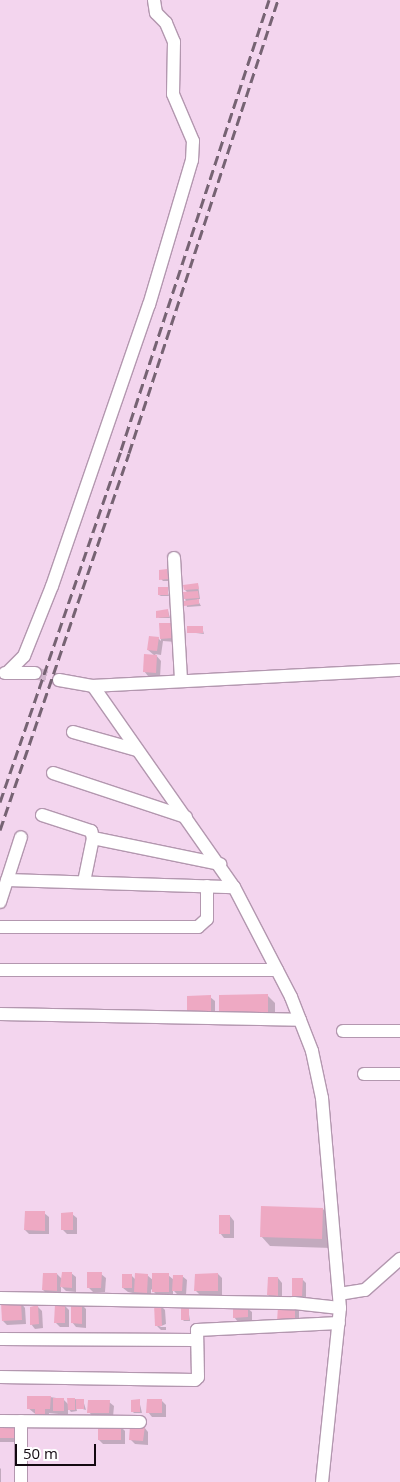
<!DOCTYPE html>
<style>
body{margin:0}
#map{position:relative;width:400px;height:1482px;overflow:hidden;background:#f3d5ee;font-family:"Open Sans",sans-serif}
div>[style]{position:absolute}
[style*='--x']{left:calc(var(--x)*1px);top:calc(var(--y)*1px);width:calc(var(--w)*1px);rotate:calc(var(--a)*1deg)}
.shadow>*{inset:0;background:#0003}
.building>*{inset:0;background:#eea9c3}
.minor-tunnel>*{height:12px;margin-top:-6px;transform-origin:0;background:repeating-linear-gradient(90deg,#d1b6cd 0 12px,transparent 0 18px)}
.roads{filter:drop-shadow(1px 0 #b397af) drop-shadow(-1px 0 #b397af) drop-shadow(0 1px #b397af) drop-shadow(0 -1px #b397af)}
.minor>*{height:12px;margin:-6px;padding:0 6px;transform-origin:6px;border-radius:6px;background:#fff}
.rail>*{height:3px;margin-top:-1.5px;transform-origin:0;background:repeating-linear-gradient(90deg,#766373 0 10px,transparent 0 15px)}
span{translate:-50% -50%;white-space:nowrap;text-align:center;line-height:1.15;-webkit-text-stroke:4.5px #fff;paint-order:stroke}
.scale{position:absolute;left:15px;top:1444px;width:81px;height:22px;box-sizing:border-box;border:2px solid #130911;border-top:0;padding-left:6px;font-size:15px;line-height:18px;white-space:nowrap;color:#130911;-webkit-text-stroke:4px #fff;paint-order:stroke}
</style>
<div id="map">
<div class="shadow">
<i style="clip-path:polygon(167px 570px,169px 581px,163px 581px,161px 579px)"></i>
<i style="clip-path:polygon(198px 585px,200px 599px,197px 599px,201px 606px,187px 607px,185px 598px,188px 593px,185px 590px)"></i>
<i style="clip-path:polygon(167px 588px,169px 596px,161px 596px,159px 595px)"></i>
<i style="clip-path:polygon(168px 611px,170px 618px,158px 618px)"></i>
<i style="clip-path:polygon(160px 625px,176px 642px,163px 641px,161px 655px,155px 654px,161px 661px,160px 677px,148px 676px,144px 671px,155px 656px,148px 650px,158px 638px,161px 641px)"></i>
<i style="clip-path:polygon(202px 627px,204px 634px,188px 632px)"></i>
<i style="clip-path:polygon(268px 996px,275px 1003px,275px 1018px,228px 1019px,221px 1012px)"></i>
<i style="clip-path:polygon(210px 997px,215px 1001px,215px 1017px,193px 1018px)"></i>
<i style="clip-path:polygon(323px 1209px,332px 1218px,331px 1248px,270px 1246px,261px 1236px)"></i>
<i style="clip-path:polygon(44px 1213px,49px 1217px,49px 1234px,29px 1234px,25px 1230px)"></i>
<i style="clip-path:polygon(72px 1214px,77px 1218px,77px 1234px,67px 1234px,63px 1230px)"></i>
<i style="clip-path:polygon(230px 1216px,234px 1221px,234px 1238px,224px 1238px,220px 1233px)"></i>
<i style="clip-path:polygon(71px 1273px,76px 1277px,76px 1292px,66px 1291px,61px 1286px,61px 1295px,47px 1294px,43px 1290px,57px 1274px,62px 1279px)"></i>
<i style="clip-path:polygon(101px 1274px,106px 1278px,105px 1292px,93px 1292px,88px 1287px)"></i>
<i style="clip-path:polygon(218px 1274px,222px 1278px,222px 1295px,200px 1295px,196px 1291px)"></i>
<i style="clip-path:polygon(131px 1275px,136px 1280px,147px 1275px,154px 1281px,168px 1275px,174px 1280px,182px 1276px,187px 1280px,186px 1295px,178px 1295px,173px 1290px,173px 1296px,158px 1296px,151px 1289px,151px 1297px,128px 1292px,123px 1288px)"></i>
<i style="clip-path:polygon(278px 1278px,282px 1283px,282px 1300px,273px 1299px,268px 1295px)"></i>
<i style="clip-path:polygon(302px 1279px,306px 1283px,306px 1300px,298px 1300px,294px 1295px)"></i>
<i style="clip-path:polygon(21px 1303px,25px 1308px,26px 1324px,7px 1325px,3px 1321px)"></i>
<i style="clip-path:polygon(81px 1304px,86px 1309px,86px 1328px,76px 1327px,72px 1322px)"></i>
<i style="clip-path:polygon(65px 1306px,69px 1310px,69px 1327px,60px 1327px,56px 1323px)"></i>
<i style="clip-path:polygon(161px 1306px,165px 1310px,166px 1324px,159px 1327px,166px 1327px,166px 1330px,161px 1330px,156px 1325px)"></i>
<i style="clip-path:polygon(38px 1307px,42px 1311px,43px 1328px,35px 1329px,31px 1324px)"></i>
<i style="clip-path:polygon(295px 1307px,299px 1311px,299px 1326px,283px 1326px)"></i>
<i style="clip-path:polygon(188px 1308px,190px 1321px,184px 1321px,182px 1319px)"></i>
<i style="clip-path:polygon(247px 1308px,252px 1312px,252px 1321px,238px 1322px,234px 1317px)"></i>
<i style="clip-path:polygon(50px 1397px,63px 1399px,69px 1405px,74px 1399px,83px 1400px,86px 1410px,76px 1407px,77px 1411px,71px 1412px,68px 1408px,68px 1415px,49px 1413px,49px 1425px,28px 1408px)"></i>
<i style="clip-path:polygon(139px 1400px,142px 1413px,134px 1413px,132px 1411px)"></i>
<i style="clip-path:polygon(162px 1401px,166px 1405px,166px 1417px,152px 1417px,148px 1412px)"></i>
<i style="clip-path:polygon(109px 1402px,114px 1406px,113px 1417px,93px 1417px,89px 1412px)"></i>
<i style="clip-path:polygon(15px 1425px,19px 1442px,0 1442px,0 1426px)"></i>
<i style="clip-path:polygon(120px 1426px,125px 1431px,125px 1444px,103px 1444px,99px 1440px)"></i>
<i style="clip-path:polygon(144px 1427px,148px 1432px,148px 1445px,135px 1444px,130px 1439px)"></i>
<i style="clip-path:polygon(0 1468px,1px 1469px,1px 1482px,0 1482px)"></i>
</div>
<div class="building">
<i style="clip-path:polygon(167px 569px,168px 579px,159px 580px,159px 570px)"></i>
<i style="clip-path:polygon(198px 583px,199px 589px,184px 590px,183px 585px)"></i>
<i style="clip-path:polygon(158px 587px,168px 587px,168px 595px,158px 595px)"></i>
<i style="clip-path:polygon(198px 591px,199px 598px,184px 599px,183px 592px)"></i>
<i style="clip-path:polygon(199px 599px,199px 604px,184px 606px,184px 601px)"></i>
<i style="clip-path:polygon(168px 609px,169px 617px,156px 618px,156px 611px)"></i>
<i style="clip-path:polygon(159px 623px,172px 623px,173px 638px,160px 639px)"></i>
<i style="clip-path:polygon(187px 626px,203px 626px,203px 633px,187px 633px)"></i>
<i style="clip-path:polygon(149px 636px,159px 637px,157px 651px,147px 650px)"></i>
<i style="clip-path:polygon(144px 654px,157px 655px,156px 673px,143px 672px)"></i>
<i style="clip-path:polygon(268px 994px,268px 1012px,219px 1012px,219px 995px)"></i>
<i style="clip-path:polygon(211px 995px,211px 1013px,187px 1014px,187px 996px)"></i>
<i style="clip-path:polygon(261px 1206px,323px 1208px,322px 1239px,260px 1237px)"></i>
<i style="clip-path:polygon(25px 1211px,45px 1211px,45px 1231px,24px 1230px)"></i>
<i style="clip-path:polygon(73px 1212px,73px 1230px,61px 1230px,61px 1213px)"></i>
<i style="clip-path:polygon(219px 1215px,230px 1215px,230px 1234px,219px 1234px)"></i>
<i style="clip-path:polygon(62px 1272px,72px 1272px,72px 1288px,60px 1287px)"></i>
<i style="clip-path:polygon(87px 1272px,102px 1272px,101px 1288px,87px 1288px)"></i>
<i style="clip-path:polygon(43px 1273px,57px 1273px,57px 1291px,42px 1290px)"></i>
<i style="clip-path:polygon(135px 1273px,148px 1274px,147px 1293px,134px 1292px)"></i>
<i style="clip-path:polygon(152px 1273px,169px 1273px,169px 1292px,152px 1292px)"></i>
<i style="clip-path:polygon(218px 1273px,218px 1291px,194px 1291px,195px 1274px)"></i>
<i style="clip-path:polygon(122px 1274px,132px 1274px,132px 1288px,122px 1288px)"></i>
<i style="clip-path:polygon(173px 1275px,183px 1275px,182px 1291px,172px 1291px)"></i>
<i style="clip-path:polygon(268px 1277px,278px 1277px,278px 1296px,267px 1295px)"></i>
<i style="clip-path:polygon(292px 1278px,303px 1278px,302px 1296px,292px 1296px)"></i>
<i style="clip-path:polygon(21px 1302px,22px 1320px,2px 1321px,1px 1303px)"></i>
<i style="clip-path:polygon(71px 1303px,82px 1303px,82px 1324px,71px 1323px)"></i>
<i style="clip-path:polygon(55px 1304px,65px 1305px,65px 1323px,54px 1323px)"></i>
<i style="clip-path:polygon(154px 1304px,161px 1304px,162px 1326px,155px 1326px)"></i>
<i style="clip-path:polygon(38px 1305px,39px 1324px,30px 1325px,30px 1307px)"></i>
<i style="clip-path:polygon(295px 1305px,295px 1322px,277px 1322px,278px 1306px)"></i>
<i style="clip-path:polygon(233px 1306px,248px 1306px,248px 1317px,233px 1318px)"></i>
<i style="clip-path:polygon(181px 1307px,189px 1307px,189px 1320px,181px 1320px)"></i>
<i style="clip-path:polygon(27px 1396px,51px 1396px,50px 1409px,45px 1409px,45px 1421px,35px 1421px,35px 1409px,27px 1409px)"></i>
<i style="clip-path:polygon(53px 1398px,64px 1398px,64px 1411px,53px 1411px)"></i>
<i style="clip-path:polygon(67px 1398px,75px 1398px,75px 1410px,68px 1410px)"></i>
<i style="clip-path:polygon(76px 1399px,84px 1399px,84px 1409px,76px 1409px)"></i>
<i style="clip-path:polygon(140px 1399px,140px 1412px,131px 1412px,131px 1400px)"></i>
<i style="clip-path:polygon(147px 1399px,162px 1399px,162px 1413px,146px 1413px)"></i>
<i style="clip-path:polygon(88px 1400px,110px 1400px,109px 1413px,87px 1413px)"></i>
<i style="clip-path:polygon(0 1424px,15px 1424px,15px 1438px,0 1438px)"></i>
<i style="clip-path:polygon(98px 1425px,121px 1425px,121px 1440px,98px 1440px)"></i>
<i style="clip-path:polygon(130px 1425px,145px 1426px,143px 1441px,129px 1440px)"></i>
</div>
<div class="minor-tunnel">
<i style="--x:35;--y:673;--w:25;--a:16"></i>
</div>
<div class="roads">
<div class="minor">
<i style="--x:174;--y:558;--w:122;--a:86.7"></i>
<i style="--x:5;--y:673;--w:30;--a:0"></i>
<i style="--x:7;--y:673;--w:24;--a:-45"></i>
<i style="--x:24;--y:656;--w:75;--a:-68.2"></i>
<i style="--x:52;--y:586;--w:297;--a:-71"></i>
<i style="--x:149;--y:305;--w:151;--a:-73.5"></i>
<i style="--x:192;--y:160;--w:19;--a:-87"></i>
<i style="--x:193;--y:141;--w:51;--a:-113.1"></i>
<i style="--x:173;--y:94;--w:52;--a:-88.9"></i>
<i style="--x:174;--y:42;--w:21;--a:-113"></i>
<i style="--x:166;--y:23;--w:14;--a:-135"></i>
<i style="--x:156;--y:13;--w:13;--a:-99"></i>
<i style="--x:59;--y:680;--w:35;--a:10"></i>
<i style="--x:93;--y:686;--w:307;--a:-3"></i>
<i style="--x:93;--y:686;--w:246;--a:55"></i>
<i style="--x:234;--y:887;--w:124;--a:62.6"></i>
<i style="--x:291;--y:997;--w:58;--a:68.7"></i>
<i style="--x:312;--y:1051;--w:48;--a:78"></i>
<i style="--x:322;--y:1098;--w:211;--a:85.1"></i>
<i style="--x:340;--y:1308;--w:175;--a:95.9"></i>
<i style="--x:73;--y:732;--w:66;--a:15.7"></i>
<i style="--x:53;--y:773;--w:140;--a:18.3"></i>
<i style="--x:42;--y:815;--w:52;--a:18.1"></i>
<i style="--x:91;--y:831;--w:7;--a:74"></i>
<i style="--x:93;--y:838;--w:45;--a:101.6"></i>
<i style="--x:93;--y:838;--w:130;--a:11.6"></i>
<i style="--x:7;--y:880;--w:227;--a:1.8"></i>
<i style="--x:0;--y:902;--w:68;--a:-72.1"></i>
<i style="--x:0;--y:927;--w:198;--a:0"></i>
<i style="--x:198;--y:927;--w:12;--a:-42"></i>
<i style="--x:207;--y:919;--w:33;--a:-90"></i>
<i style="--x:0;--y:970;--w:277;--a:0"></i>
<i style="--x:0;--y:1014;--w:300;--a:1.1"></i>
<i style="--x:343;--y:1031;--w:57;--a:0"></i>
<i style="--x:364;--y:1074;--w:36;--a:0"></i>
<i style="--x:339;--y:1294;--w:26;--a:-9"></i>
<i style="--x:365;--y:1290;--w:47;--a:-41.5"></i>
<i style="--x:0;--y:1298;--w:294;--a:1"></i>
<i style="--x:294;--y:1303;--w:46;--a:6.2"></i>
<i style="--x:0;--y:1339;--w:195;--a:0.3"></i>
<i style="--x:0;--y:1377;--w:195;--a:0.9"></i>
<i style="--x:195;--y:1380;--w:4;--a:-45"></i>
<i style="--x:198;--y:1377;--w:47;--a:-91.2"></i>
<i style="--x:197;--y:1330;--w:142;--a:-2.8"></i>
<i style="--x:0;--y:1421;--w:140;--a:0.4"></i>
<i style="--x:21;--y:1482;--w:61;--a:-90"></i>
</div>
</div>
<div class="rail">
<i style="--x:0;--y:802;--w:372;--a:-71"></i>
<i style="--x:121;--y:450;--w:474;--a:-71.8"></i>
<i style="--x:0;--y:830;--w:398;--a:-71.1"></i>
<i style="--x:129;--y:453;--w:477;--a:-71.8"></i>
</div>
<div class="scale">50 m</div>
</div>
